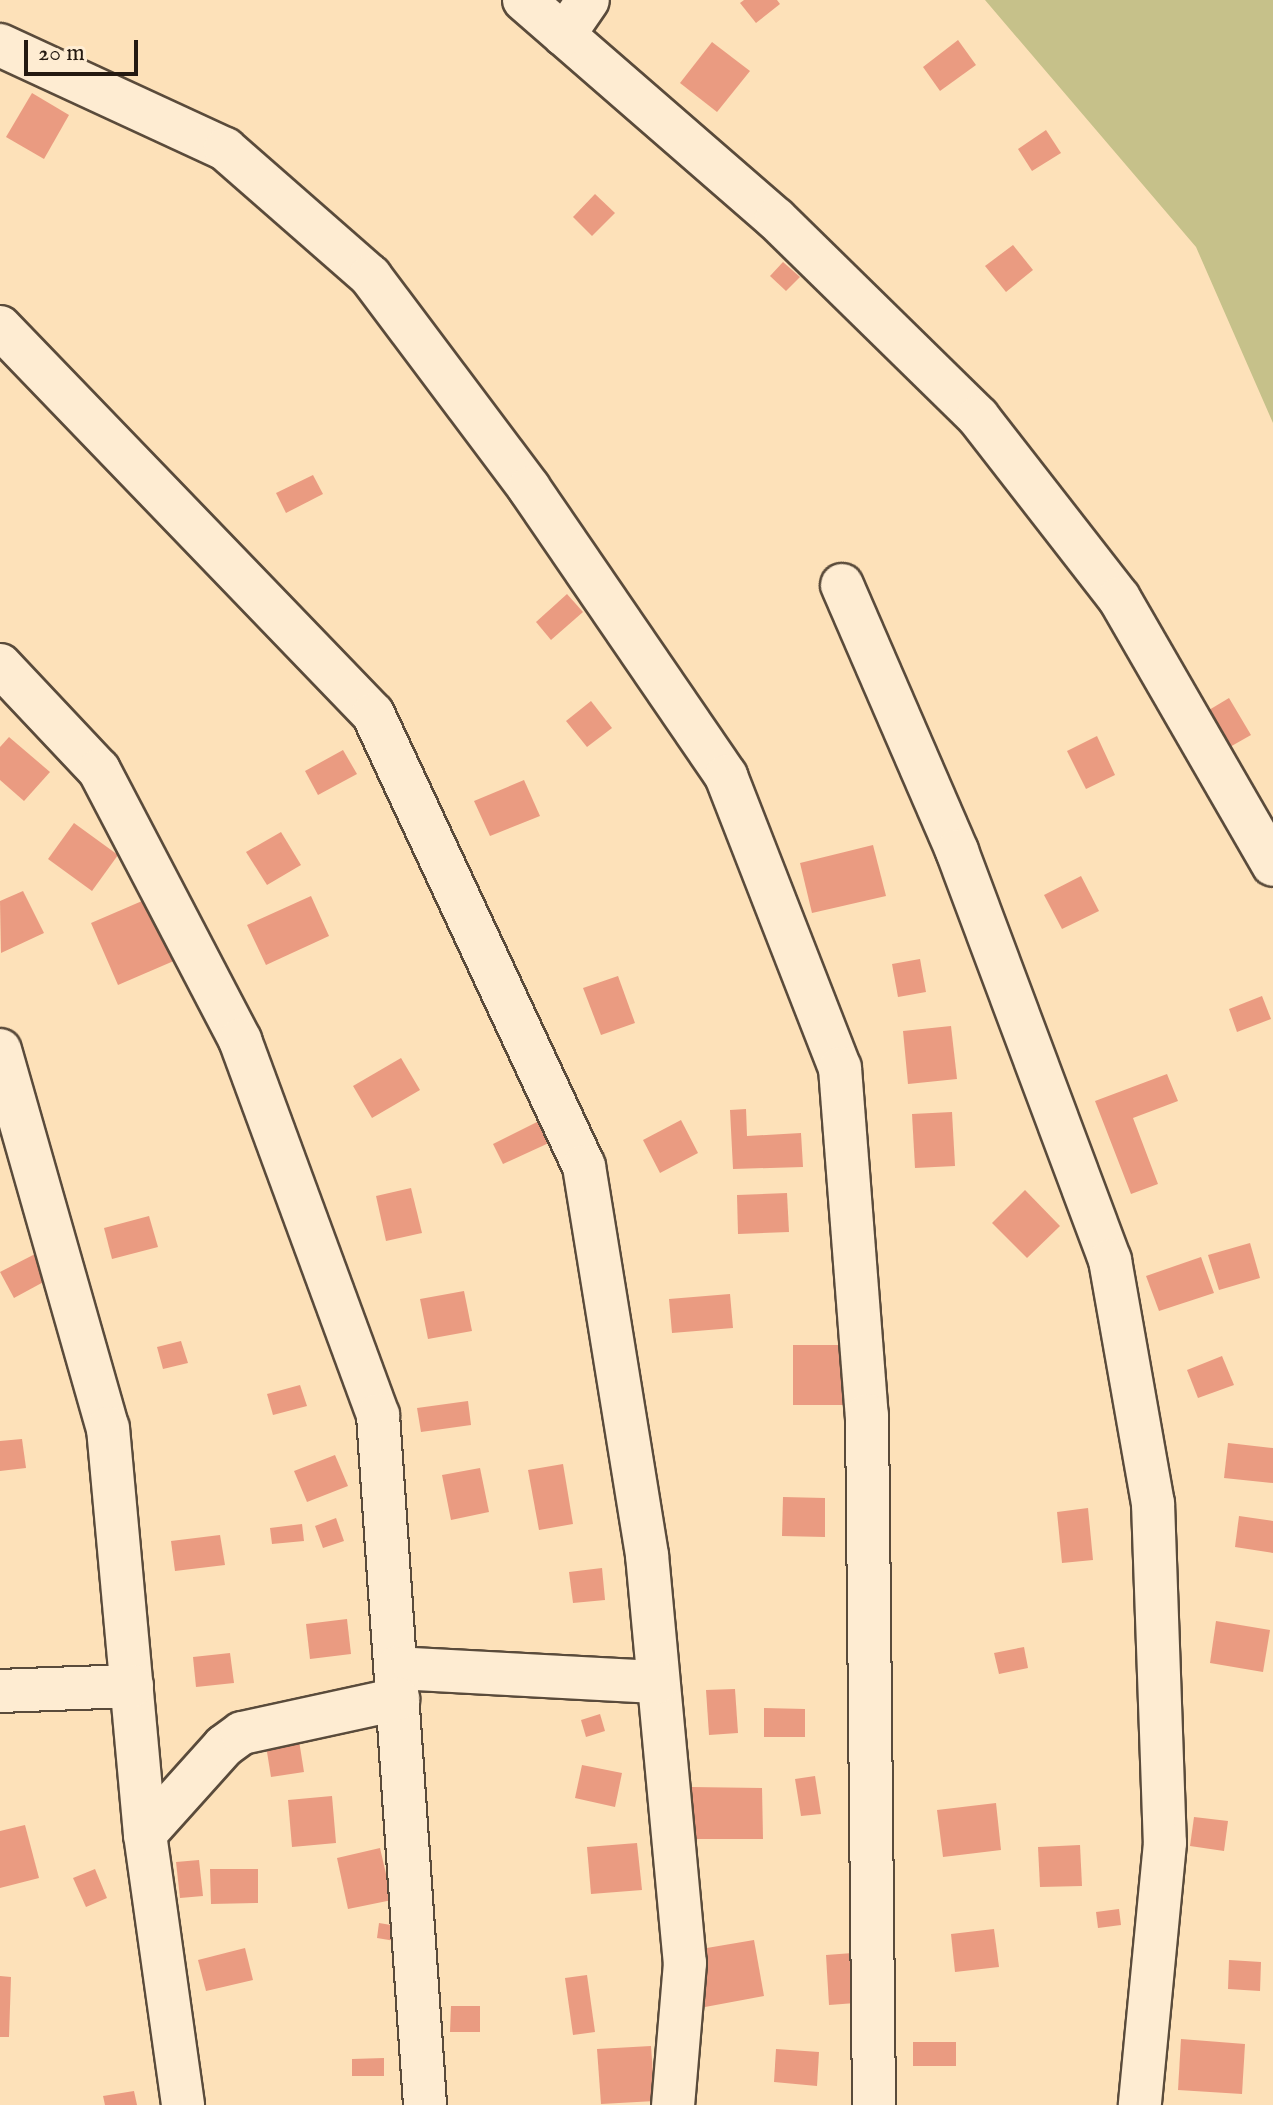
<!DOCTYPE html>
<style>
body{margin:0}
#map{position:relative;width:1273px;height:2105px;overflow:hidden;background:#fde1b9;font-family:"IM FELL English",serif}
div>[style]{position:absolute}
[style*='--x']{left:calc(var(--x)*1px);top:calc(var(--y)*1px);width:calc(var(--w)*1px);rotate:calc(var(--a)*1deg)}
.green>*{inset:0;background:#c6c18a}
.building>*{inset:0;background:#ea9b81}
.roads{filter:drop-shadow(2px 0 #5a4b3b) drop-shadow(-2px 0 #5a4b3b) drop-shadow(0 2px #5a4b3b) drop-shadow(0 -2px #5a4b3b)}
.minor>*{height:42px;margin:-21px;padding:0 21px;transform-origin:21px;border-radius:21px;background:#feecd2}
span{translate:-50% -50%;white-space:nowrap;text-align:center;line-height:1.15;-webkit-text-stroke:6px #feecd2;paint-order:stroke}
.scale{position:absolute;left:24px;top:40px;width:114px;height:36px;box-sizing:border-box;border:4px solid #241911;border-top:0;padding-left:10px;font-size:24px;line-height:28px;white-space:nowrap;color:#241911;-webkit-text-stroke:6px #feecd2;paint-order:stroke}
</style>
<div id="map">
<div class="green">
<i style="clip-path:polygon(985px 0,1273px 0,1273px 423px,1196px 247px)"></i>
</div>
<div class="building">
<i style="clip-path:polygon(744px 0,777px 0,780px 4px,756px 23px,740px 3px)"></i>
<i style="clip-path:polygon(958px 40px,976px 65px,940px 91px,923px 67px)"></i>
<i style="clip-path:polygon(712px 42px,750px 71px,717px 112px,680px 83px)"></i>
<i style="clip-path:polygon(32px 93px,69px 115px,44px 159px,6px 137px)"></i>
<i style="clip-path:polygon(1046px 130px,1061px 153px,1032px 171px,1018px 149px)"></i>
<i style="clip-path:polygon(595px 194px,615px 213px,592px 236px,573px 217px)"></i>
<i style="clip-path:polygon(1013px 245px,1033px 270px,1006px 292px,985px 266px)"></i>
<i style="clip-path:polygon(783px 262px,800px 277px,786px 291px,770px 276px)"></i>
<i style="clip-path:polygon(313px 475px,323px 494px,286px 513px,276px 493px)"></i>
<i style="clip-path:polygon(567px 594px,583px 612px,551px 640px,536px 622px)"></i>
<i style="clip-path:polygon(1229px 698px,1251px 735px,1221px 752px,1199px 716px)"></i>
<i style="clip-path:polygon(591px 701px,612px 728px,587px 747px,566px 721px)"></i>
<i style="clip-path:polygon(1097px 736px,1115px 775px,1086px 789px,1067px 751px)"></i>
<i style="clip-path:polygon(9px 737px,50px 772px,24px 801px,0 780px,0 747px)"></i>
<i style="clip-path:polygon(343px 750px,357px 774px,318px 795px,305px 771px)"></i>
<i style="clip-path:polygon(524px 780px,540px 816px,490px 836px,474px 801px)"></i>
<i style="clip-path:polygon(74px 823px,118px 855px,92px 891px,48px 859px)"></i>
<i style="clip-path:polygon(281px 832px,301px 865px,267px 885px,246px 852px)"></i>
<i style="clip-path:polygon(873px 845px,886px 896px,812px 913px,800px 863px)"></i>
<i style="clip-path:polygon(1081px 876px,1099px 911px,1062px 929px,1044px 895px)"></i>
<i style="clip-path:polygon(23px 891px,44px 933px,1px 953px,0 901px)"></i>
<i style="clip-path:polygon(311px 896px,329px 936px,266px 965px,247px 925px)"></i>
<i style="clip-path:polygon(149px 898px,176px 960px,118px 985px,91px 923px)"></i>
<i style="clip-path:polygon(920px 959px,926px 992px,898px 997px,892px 964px)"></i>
<i style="clip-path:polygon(618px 976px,635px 1023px,601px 1035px,583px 988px)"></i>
<i style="clip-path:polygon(1262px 996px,1271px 1019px,1237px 1032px,1229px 1009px)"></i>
<i style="clip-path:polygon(951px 1026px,957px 1079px,908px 1084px,903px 1031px)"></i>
<i style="clip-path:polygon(401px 1058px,420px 1090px,372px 1118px,353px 1086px)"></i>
<i style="clip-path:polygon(1167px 1074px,1178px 1101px,1133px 1118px,1158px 1184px,1131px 1194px,1095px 1101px)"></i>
<i style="clip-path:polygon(746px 1109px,747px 1136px,801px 1133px,803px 1167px,733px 1169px,730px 1110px)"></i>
<i style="clip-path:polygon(952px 1112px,955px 1166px,915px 1168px,912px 1114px)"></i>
<i style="clip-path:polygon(541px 1120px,551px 1142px,503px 1164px,493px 1144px)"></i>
<i style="clip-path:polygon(681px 1120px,698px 1153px,660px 1173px,643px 1140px)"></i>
<i style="clip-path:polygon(411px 1188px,422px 1233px,386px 1241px,376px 1196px)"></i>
<i style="clip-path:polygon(1025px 1190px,1060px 1226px,1027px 1258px,992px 1223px)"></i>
<i style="clip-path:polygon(787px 1193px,789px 1232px,738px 1234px,737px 1195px)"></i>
<i style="clip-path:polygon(149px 1216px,158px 1247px,112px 1259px,104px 1228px)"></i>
<i style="clip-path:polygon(1250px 1243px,1260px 1278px,1219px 1290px,1208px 1255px)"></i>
<i style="clip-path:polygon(35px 1254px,49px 1279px,14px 1298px,0 1272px)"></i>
<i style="clip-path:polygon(1201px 1257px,1214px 1293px,1159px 1311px,1146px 1276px)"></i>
<i style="clip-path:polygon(464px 1291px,472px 1331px,428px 1339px,420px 1299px)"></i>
<i style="clip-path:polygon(730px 1294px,733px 1328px,672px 1333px,669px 1299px)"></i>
<i style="clip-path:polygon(181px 1341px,188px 1363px,163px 1369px,157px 1347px)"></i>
<i style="clip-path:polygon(793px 1345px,844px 1345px,845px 1405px,793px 1405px)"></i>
<i style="clip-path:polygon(1222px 1356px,1234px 1385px,1198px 1398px,1187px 1370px)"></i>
<i style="clip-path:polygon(300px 1385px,307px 1406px,273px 1415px,267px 1394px)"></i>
<i style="clip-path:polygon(468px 1401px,471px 1425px,421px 1432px,417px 1408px)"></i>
<i style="clip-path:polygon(22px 1439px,26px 1468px,0 1471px,0 1441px)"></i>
<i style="clip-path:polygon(1228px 1443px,1273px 1448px,1273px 1483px,1224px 1478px)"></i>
<i style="clip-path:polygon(335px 1455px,348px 1486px,307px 1502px,294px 1471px)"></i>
<i style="clip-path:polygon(563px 1464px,573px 1524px,539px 1530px,528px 1470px)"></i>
<i style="clip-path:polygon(480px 1468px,489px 1512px,451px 1520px,442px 1475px)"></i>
<i style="clip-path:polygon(783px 1497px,825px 1498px,825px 1537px,782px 1536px)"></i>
<i style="clip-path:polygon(1088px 1508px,1093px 1560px,1062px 1563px,1057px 1512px)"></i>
<i style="clip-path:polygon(1239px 1516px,1273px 1521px,1273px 1553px,1235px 1547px)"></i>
<i style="clip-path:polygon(336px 1518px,344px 1541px,323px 1548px,315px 1526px)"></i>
<i style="clip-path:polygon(302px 1524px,304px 1541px,272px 1544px,270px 1528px)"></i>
<i style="clip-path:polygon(220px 1535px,225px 1565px,175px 1571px,171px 1541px)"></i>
<i style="clip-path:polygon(602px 1568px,605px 1600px,573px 1603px,569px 1572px)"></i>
<i style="clip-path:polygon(347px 1619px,351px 1654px,310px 1659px,306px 1624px)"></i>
<i style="clip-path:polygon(1216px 1621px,1270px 1630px,1263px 1672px,1210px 1663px)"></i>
<i style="clip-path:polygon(1024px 1647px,1028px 1668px,999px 1674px,994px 1653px)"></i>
<i style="clip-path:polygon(230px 1653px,234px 1683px,196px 1687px,193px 1657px)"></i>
<i style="clip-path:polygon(735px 1689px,738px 1733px,709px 1735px,706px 1690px)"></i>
<i style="clip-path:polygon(764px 1708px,805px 1709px,805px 1737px,764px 1737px)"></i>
<i style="clip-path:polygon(600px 1714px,605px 1731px,586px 1737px,581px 1720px)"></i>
<i style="clip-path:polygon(297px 1728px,304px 1772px,271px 1777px,264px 1733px)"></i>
<i style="clip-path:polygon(582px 1765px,622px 1773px,615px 1807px,575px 1798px)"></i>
<i style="clip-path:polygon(815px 1776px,821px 1814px,801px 1816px,795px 1779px)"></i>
<i style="clip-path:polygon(691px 1787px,762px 1788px,763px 1839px,691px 1839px)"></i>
<i style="clip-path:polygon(332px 1796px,336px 1843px,292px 1847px,288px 1800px)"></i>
<i style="clip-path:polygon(996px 1803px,1001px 1850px,943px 1857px,937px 1810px)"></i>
<i style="clip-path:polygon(1194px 1817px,1228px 1821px,1224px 1851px,1190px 1846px)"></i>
<i style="clip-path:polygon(25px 1825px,39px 1878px,0 1888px,0 1831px)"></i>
<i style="clip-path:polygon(637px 1843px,642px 1890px,591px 1894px,587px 1847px)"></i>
<i style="clip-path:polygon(1080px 1845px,1082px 1886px,1040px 1887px,1038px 1847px)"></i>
<i style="clip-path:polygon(380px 1848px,392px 1900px,348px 1909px,337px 1858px)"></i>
<i style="clip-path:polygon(199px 1860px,203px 1896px,180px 1898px,176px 1862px)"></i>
<i style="clip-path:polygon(95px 1869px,107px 1898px,86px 1907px,73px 1878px)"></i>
<i style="clip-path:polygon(210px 1869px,258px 1869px,258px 1903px,211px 1904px)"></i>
<i style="clip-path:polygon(1119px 1909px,1121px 1925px,1098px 1928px,1096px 1912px)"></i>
<i style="clip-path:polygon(379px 1923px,397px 1926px,395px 1941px,377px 1938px)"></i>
<i style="clip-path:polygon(994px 1929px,999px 1967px,955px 1972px,951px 1934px)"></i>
<i style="clip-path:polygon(754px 1940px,764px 1996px,705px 2007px,695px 1950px)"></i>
<i style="clip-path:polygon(245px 1948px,253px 1980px,206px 1991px,198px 1960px)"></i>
<i style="clip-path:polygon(866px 1952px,869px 2002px,829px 2005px,826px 1955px)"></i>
<i style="clip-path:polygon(1229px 1960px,1261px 1962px,1260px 1991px,1228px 1989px)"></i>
<i style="clip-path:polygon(587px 1975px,595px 2032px,573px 2035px,565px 1978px)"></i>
<i style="clip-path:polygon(0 1976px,11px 1977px,9px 2037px,0 2037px)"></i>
<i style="clip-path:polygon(451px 2006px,480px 2006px,480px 2032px,450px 2032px)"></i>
<i style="clip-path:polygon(1181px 2039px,1245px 2044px,1242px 2094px,1178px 2090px)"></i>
<i style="clip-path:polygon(913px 2042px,956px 2042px,956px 2066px,913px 2066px)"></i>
<i style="clip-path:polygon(651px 2046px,655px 2101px,601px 2104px,597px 2049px)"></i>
<i style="clip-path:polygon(776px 2049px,819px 2052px,817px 2086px,774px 2082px)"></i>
<i style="clip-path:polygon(384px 2058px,384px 2076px,352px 2076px,352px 2059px)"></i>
<i style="clip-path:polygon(134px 2091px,137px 2105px,105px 2105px,103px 2096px)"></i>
</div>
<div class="roads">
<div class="minor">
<i style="--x:524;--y:0;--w:334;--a:41"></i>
<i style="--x:776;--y:219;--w:283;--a:44.4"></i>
<i style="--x:978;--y:417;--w:229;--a:52.1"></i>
<i style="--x:1119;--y:598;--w:308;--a:60"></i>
<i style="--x:564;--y:35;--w:42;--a:-55.6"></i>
<i style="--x:0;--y:45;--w:248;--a:24.8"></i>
<i style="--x:225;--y:149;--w:193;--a:41.2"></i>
<i style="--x:370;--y:276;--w:265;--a:53.1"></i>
<i style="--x:529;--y:488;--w:349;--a:55.6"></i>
<i style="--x:726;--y:776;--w:313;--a:68.7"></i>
<i style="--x:840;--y:1068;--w:348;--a:85.6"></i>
<i style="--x:867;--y:1415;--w:690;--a:89.42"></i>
<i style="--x:0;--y:327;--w:537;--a:46.06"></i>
<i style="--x:373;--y:714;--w:499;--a:65"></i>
<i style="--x:584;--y:1166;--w:394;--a:80.8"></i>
<i style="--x:647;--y:1555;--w:410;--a:84.7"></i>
<i style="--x:685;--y:1963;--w:143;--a:94.8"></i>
<i style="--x:842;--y:585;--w:290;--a:66.6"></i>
<i style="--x:957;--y:851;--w:437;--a:69.5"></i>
<i style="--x:1110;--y:1260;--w:247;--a:80"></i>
<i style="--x:1153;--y:1503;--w:340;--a:88"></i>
<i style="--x:1165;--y:1843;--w:263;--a:95.5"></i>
<i style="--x:0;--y:665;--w:144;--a:46.7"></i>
<i style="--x:99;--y:770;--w:305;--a:62.4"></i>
<i style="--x:240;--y:1040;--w:400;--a:69.8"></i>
<i style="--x:378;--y:1415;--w:692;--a:86.1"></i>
<i style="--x:0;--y:1050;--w:393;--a:74.1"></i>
<i style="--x:108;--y:1428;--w:408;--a:84.8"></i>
<i style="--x:145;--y:1834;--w:274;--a:82"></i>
<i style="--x:396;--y:1668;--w:262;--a:3.1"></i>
<i style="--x:0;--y:1691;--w:132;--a:-2.2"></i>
<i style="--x:145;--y:1834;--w:118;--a:-48.1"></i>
<i style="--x:224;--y:1746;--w:22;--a:-36"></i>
<i style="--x:242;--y:1733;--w:160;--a:-12.3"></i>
</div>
</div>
<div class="scale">20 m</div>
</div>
